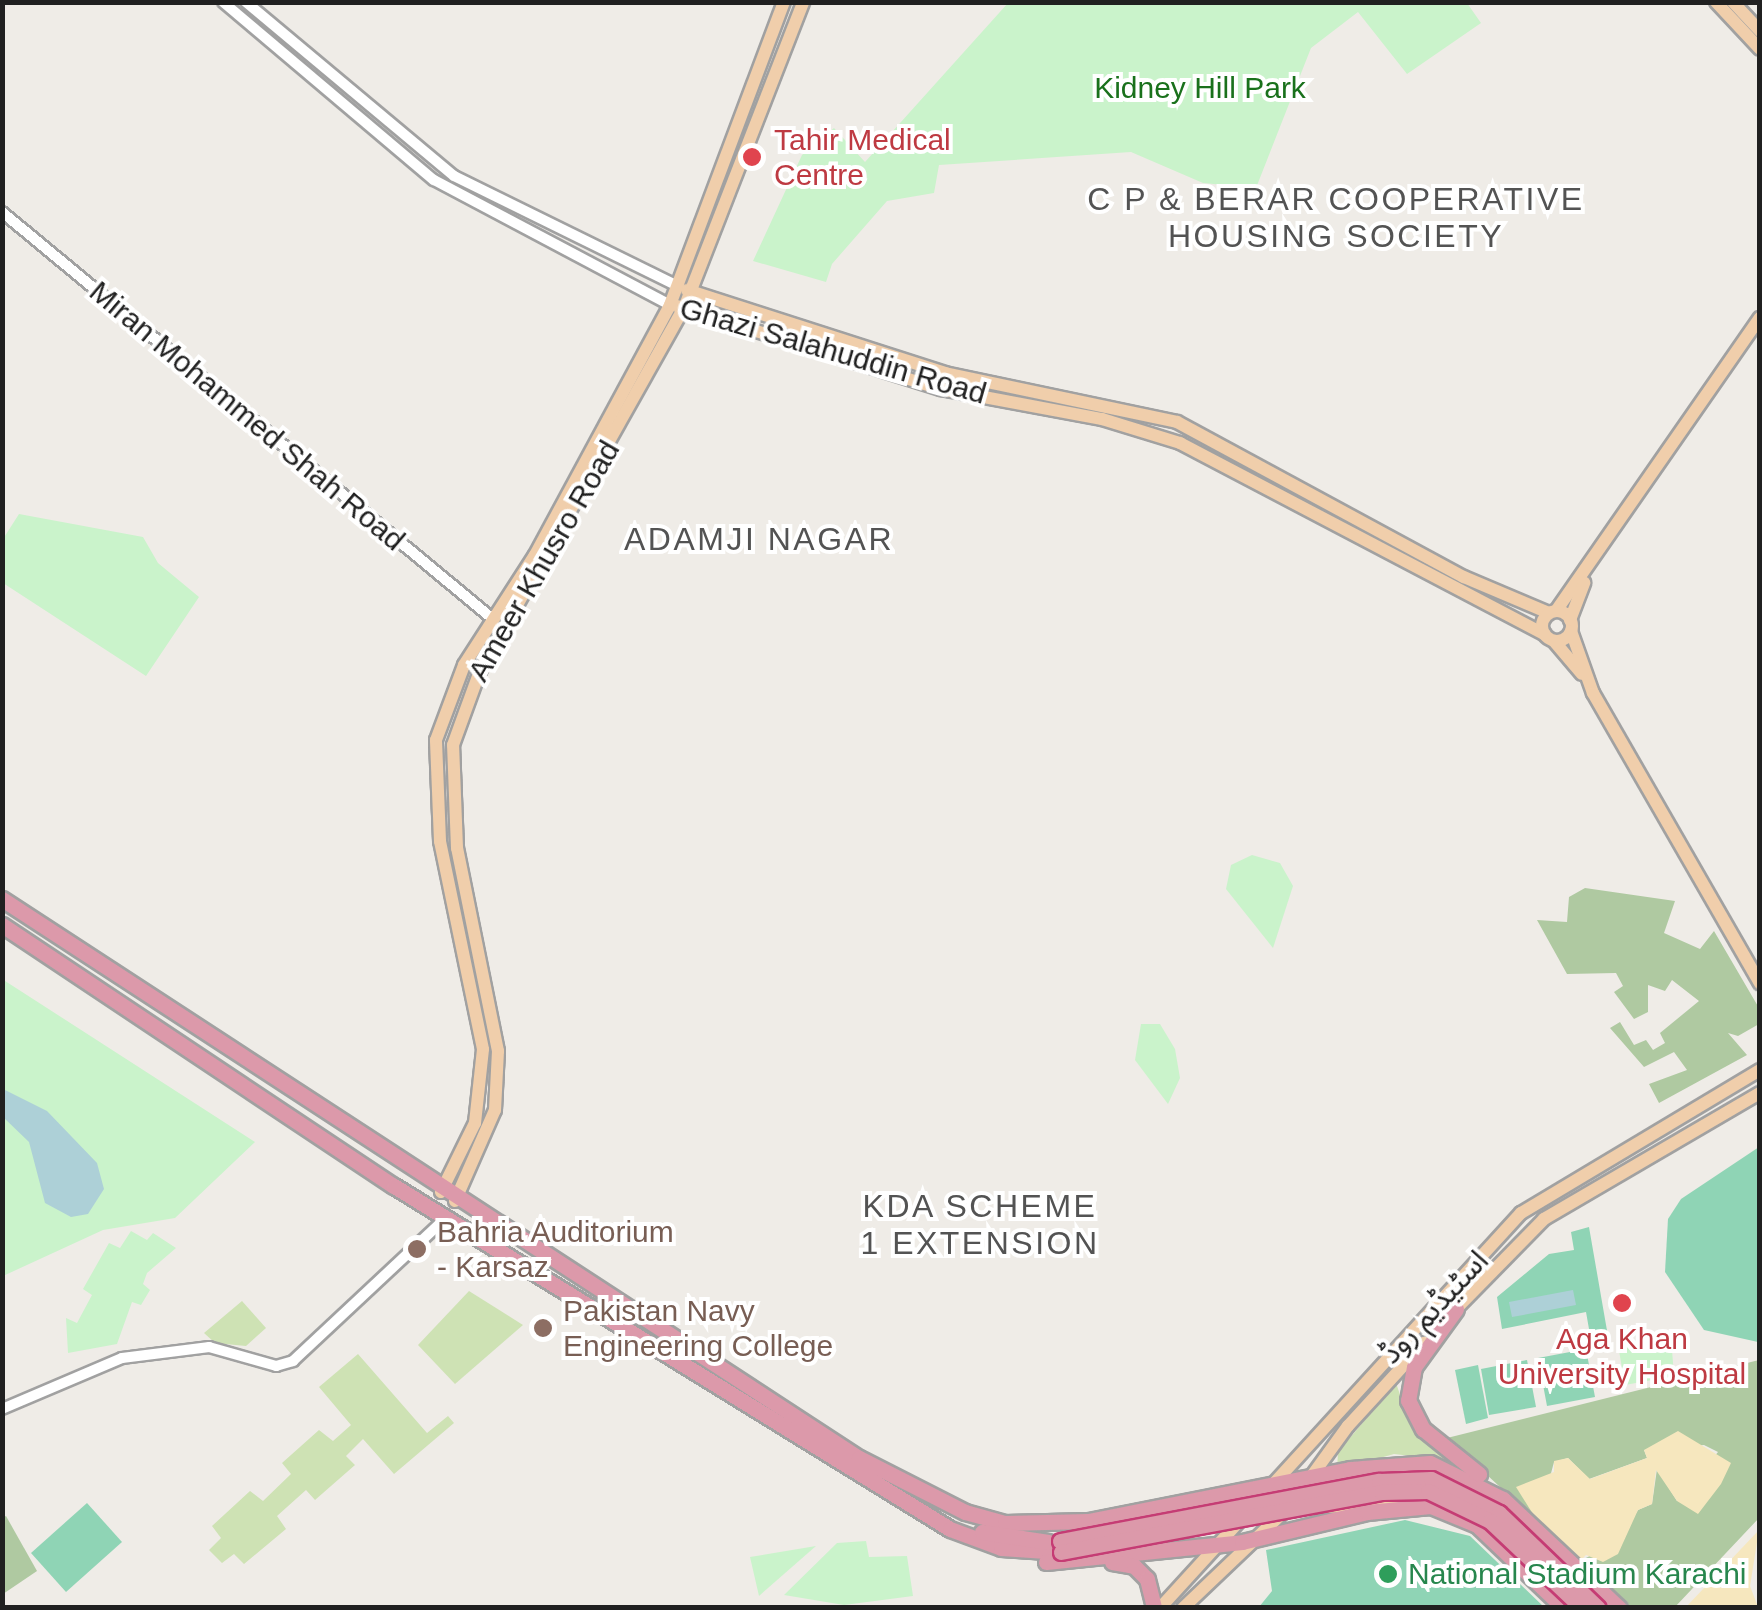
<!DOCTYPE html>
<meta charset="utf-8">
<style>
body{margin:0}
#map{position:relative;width:1762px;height:1610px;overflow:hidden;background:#efece7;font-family:Helvetica,"Noto Sans Arabic",sans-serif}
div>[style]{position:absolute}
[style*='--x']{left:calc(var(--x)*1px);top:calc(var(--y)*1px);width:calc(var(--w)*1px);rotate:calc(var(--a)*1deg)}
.grass>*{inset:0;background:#cee2b4}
.forest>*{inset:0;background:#afc9a1}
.sand>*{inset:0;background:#f6e7be}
.park>*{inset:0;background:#caf3cb}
.pitch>*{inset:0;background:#8fd4b5}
.water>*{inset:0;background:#add0d7}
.roads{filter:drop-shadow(2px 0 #a1a1a1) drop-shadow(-2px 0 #a1a1a1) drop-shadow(0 2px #a1a1a1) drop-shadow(0 -2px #a1a1a1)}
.minor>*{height:10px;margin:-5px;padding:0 5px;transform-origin:5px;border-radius:5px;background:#fff}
.major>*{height:12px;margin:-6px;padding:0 6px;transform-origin:6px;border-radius:6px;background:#f0ceab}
.major>.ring{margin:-6px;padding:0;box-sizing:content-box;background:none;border:12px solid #f0ceab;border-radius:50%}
.highway>*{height:15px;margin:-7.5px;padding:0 7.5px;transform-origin:7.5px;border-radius:7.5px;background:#dc99aa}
.bridges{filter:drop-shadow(2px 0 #c53c74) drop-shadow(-2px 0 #c53c74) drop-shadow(0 2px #c53c74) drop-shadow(0 -2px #c53c74)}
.highway-bridge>*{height:15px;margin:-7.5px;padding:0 7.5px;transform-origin:7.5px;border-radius:7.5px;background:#dc99aa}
.dots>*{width:28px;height:28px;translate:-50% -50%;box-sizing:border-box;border:5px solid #fff;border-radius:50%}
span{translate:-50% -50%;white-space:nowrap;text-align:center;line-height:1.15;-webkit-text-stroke:8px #fff;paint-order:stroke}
.park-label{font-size:30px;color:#1a711c}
.health-label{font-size:30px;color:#be3a42}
.left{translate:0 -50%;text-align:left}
.street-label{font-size:30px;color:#202020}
.education-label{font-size:30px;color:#785e54}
.leisure-label{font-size:30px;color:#27864d}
.neighbourhood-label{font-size:32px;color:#535353;letter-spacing:2.5px}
.frame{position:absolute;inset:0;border:5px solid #202020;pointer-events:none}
</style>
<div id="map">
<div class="grass">
<i style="clip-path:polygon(469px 1291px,523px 1325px,455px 1384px,418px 1345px)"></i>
<i style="clip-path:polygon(242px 1301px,266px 1328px,246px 1346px,215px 1343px,204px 1333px)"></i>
<i style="clip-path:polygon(358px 1354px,427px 1433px,448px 1416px,454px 1423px,394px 1474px,363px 1439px,346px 1456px,355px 1465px,315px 1500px,306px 1490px,277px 1516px,286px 1529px,244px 1564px,234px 1554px,222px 1563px,209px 1550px,221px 1538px,212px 1526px,250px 1491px,263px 1501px,291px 1474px,282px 1463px,319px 1430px,333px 1441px,351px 1425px,319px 1387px)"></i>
<i style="clip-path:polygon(1396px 1383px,1409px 1421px,1446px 1460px,1394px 1454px,1337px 1470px,1338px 1452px)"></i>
</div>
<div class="forest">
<i style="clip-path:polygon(1585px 888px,1675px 901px,1664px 933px,1700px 949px,1714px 931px,1759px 1008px,1759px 1024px,1738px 1036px,1728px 1033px,1747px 1055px,1659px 1103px,1649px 1084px,1687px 1070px,1674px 1052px,1644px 1067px,1610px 1028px,1620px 1022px,1634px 1045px,1646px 1040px,1653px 1050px,1665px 1043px,1660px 1033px,1699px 1001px,1672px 980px,1665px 991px,1648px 985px,1648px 1012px,1634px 1019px,1614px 992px,1623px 986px,1616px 973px,1567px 974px,1537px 920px,1567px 922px,1569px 897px)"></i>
<i style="clip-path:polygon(1759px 1360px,1759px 1518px,1675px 1607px,1630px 1607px,1580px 1561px,1619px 1541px,1638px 1510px,1652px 1504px,1657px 1469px,1677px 1501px,1718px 1452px,1704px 1445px,1644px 1450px,1647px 1458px,1589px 1479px,1568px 1458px,1554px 1462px,1538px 1522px,1447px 1438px)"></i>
<i style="clip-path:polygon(6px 1516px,37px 1571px,3px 1594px,2px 1518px)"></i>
</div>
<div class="sand">
<i style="clip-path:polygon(1678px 1431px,1731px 1463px,1721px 1484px,1698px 1514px,1677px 1501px,1656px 1470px,1652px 1504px,1638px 1510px,1618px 1554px,1603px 1562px,1586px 1555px,1580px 1561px,1538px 1522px,1516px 1487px,1554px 1472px,1554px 1461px,1568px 1458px,1590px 1479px,1647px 1458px,1644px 1450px)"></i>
<i style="clip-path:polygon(1759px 1530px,1750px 1586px,1758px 1607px,1686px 1607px)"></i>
</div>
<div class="park">
<i style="clip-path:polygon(1467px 3px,1481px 23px,1407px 74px,1358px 12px,1311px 48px,1256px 188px,1203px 183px,1131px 152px,939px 165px,934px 193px,887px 201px,832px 264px,826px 282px,753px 261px,802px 155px,834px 128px,865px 162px,1008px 3px)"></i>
<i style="clip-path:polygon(19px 514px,143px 537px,158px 563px,199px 597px,146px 676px,3px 583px,3px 539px)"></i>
<i style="clip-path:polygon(1252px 855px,1280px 863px,1293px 886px,1273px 948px,1226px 889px,1231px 865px)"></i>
<i style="clip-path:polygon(2px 979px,255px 1142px,175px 1218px,103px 1230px,3px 1276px)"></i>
<i style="clip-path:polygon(1141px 1024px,1160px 1024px,1175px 1049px,1180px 1078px,1168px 1104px,1135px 1060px)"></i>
<i style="clip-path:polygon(131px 1231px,147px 1240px,153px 1233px,176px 1248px,147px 1273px,143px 1284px,150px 1290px,141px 1305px,132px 1302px,117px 1344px,68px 1353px,66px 1318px,77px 1323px,92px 1295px,83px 1289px,109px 1243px,120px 1248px)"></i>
<i style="clip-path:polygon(1671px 1337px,1674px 1376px,1625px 1385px,1618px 1345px)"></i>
<i style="clip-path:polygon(866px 1541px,869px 1557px,907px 1556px,913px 1596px,844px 1605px,784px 1595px,837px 1543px)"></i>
<i style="clip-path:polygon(816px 1546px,759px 1596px,750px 1557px)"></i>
</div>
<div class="pitch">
<i style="clip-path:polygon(1759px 1147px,1760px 1341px,1758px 1342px,1704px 1330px,1665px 1272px,1668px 1219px,1681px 1199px)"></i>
<i style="clip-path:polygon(1589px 1227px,1609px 1342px,1592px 1346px,1586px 1312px,1502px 1329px,1497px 1297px,1549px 1254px,1574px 1250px,1571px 1232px)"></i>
<i style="clip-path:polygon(1586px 1349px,1595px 1397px,1547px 1406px,1538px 1358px)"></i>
<i style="clip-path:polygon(1527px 1360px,1536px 1407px,1489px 1415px,1481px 1369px)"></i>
<i style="clip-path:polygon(1478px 1365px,1488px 1418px,1466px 1424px,1455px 1370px)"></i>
<i style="clip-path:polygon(87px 1503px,122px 1542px,66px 1592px,31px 1553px)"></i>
<i style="clip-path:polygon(1405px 1520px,1470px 1536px,1544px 1607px,1259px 1607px,1272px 1591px,1266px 1550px)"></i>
</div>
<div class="water">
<i style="clip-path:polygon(3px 1089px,47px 1111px,97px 1163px,104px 1189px,88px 1214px,71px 1217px,45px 1203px,29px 1142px,3px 1117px)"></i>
<i style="clip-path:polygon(1573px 1290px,1576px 1305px,1512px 1317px,1509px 1302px)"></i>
</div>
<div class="roads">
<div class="minor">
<i style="--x:223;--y:2;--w:276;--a:40.2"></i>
<i style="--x:434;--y:180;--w:267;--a:27.9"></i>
<i style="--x:246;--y:2;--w:271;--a:39.9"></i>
<i style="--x:454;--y:176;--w:250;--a:26.2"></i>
<i style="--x:2;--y:212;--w:638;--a:39.66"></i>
<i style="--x:2;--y:1409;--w:130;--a:-23"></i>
<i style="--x:122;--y:1358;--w:88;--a:-7.2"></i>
<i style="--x:209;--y:1347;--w:70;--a:15.8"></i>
<i style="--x:276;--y:1366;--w:18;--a:-16"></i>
<i style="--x:293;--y:1361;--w:211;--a:-43.1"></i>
</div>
<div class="major">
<i style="--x:1716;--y:2;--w:64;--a:46.9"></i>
<i style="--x:1733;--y:2;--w:40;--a:47"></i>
<i style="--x:687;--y:290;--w:271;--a:17.8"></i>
<i style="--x:945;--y:373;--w:237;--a:11.9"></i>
<i style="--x:1177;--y:422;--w:326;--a:28.4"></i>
<i style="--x:1464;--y:577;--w:92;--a:23"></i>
<i style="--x:677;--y:306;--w:277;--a:17.5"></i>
<i style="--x:941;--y:389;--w:164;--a:10.6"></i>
<i style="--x:1102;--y:419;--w:82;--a:17.1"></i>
<i style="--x:1180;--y:443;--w:412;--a:27.7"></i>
<i style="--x:1556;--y:611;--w:357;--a:-55.2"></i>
<i class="ring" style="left:1542px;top:611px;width:18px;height:18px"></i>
<i style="--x:1570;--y:620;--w:40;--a:-69"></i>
<i style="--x:1571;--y:631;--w:66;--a:70.5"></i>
<i style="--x:1593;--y:693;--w:335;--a:60.1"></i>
<i style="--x:1554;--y:641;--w:43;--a:49.7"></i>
<i style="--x:441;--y:1192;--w:77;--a:-63.8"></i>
<i style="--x:475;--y:1123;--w:74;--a:-83.8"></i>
<i style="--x:483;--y:1049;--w:212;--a:-101.7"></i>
<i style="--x:440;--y:841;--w:101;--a:-92.3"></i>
<i style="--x:436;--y:740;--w:80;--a:-69.5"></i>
<i style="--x:464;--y:665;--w:131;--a:-57.2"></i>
<i style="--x:535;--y:555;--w:284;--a:-61.6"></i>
<i style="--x:670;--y:305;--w:324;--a:-69.4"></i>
<i style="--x:455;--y:1201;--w:99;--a:-66.3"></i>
<i style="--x:495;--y:1110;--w:59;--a:-87.1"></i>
<i style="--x:498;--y:1051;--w:207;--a:-101.4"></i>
<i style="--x:457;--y:848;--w:103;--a:-92.2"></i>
<i style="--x:453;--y:745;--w:79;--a:-70"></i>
<i style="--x:480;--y:671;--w:416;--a:-60.7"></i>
<i style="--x:684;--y:308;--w:328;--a:-68.7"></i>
<i style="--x:1451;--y:1314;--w:133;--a:-45.6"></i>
<i style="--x:1544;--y:1219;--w:250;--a:-30.3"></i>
<i style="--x:1312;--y:1507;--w:83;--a:-1.4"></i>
<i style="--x:1160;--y:1608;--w:535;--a:-47.58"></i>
<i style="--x:1521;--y:1213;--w:279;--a:-30.9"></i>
<i style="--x:1183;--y:1608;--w:148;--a:-43.6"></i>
<i style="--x:1290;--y:1506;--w:99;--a:-54.1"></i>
<i style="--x:1348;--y:1426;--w:113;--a:-47.5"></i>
</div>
<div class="highway">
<i style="--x:2;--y:899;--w:1023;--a:33.12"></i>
<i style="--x:859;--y:1458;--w:119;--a:27"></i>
<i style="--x:965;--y:1512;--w:41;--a:15.4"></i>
<i style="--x:1005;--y:1523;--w:83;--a:-1.4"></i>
<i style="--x:1088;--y:1521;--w:267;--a:-11.2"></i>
<i style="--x:1350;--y:1469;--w:80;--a:-4.3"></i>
<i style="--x:1430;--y:1463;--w:81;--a:26.3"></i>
<i style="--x:1503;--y:1499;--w:159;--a:43.2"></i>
<i style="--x:2;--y:925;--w:471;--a:33.7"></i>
<i style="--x:394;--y:1186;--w:653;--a:31.67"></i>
<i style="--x:950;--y:1529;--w:54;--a:20.4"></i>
<i style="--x:1001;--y:1548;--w:60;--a:3.8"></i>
<i style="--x:1456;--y:1309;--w:72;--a:125.9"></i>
<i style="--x:1414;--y:1367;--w:34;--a:100"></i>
<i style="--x:1408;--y:1400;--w:33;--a:63"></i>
<i style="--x:1423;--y:1429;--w:72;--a:38.8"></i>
<i style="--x:982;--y:1532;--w:67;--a:8.6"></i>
<i style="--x:1046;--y:1562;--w:197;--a:-5.8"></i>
<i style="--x:1242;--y:1542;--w:129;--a:-13.5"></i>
<i style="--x:1367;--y:1512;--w:64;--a:-5.4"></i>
<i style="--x:1431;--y:1506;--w:50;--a:22.4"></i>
<i style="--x:1477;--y:1525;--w:120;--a:43.7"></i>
<i style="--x:1112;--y:1562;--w:22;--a:10"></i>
<i style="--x:1134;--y:1566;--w:18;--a:45"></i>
<i style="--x:1147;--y:1579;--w:30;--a:76"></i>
</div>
</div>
<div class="bridges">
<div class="highway-bridge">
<i style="--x:1060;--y:1541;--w:325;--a:-10.7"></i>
<i style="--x:1379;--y:1481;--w:52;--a:-2.2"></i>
<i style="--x:1431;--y:1479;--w:76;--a:26.6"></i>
<i style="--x:1499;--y:1513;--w:137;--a:43.8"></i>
<i style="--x:1061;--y:1552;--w:327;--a:-10.6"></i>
<i style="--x:1382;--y:1492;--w:46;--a:-1.2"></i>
<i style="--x:1428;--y:1491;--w:69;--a:25.8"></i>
<i style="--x:1490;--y:1521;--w:127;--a:43.4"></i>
</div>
</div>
<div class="dots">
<i style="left:752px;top:157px;background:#e0444e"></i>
<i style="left:417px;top:1249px;background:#8d6e63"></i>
<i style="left:1622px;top:1303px;background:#e0444e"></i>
<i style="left:543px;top:1328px;background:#8d6e63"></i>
<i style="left:1388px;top:1574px;background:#2e9e5b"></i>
</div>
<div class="park-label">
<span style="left:1200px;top:88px">Kidney Hill Park</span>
</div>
<div class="health-label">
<span class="left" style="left:774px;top:157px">Tahir Medical<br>Centre</span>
<span style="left:1622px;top:1356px">Aga Khan<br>University Hospital</span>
</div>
<div class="street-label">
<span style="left:833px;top:351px;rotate:16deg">Ghazi Salahuddin Road</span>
<span style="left:247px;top:416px;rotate:40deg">Miran Mohammed Shah Road</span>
<span style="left:544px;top:561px;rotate:-60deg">Ameer Khusro Road</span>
<span style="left:1434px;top:1307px;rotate:-47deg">اسٹیڈیم روڈ</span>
</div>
<div class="education-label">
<span class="left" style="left:437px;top:1249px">Bahria Auditorium<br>- Karsaz</span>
<span class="left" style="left:563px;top:1328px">Pakistan Navy<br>Engineering College</span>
</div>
<div class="leisure-label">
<span class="left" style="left:1408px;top:1574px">National Stadium Karachi</span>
</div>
<div class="neighbourhood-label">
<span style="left:1336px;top:218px">C P &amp; BERAR COOPERATIVE<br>HOUSING SOCIETY</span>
<span style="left:759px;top:539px">ADAMJI NAGAR</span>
<span style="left:980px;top:1225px">KDA SCHEME<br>1 EXTENSION</span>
</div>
<div class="frame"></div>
</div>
